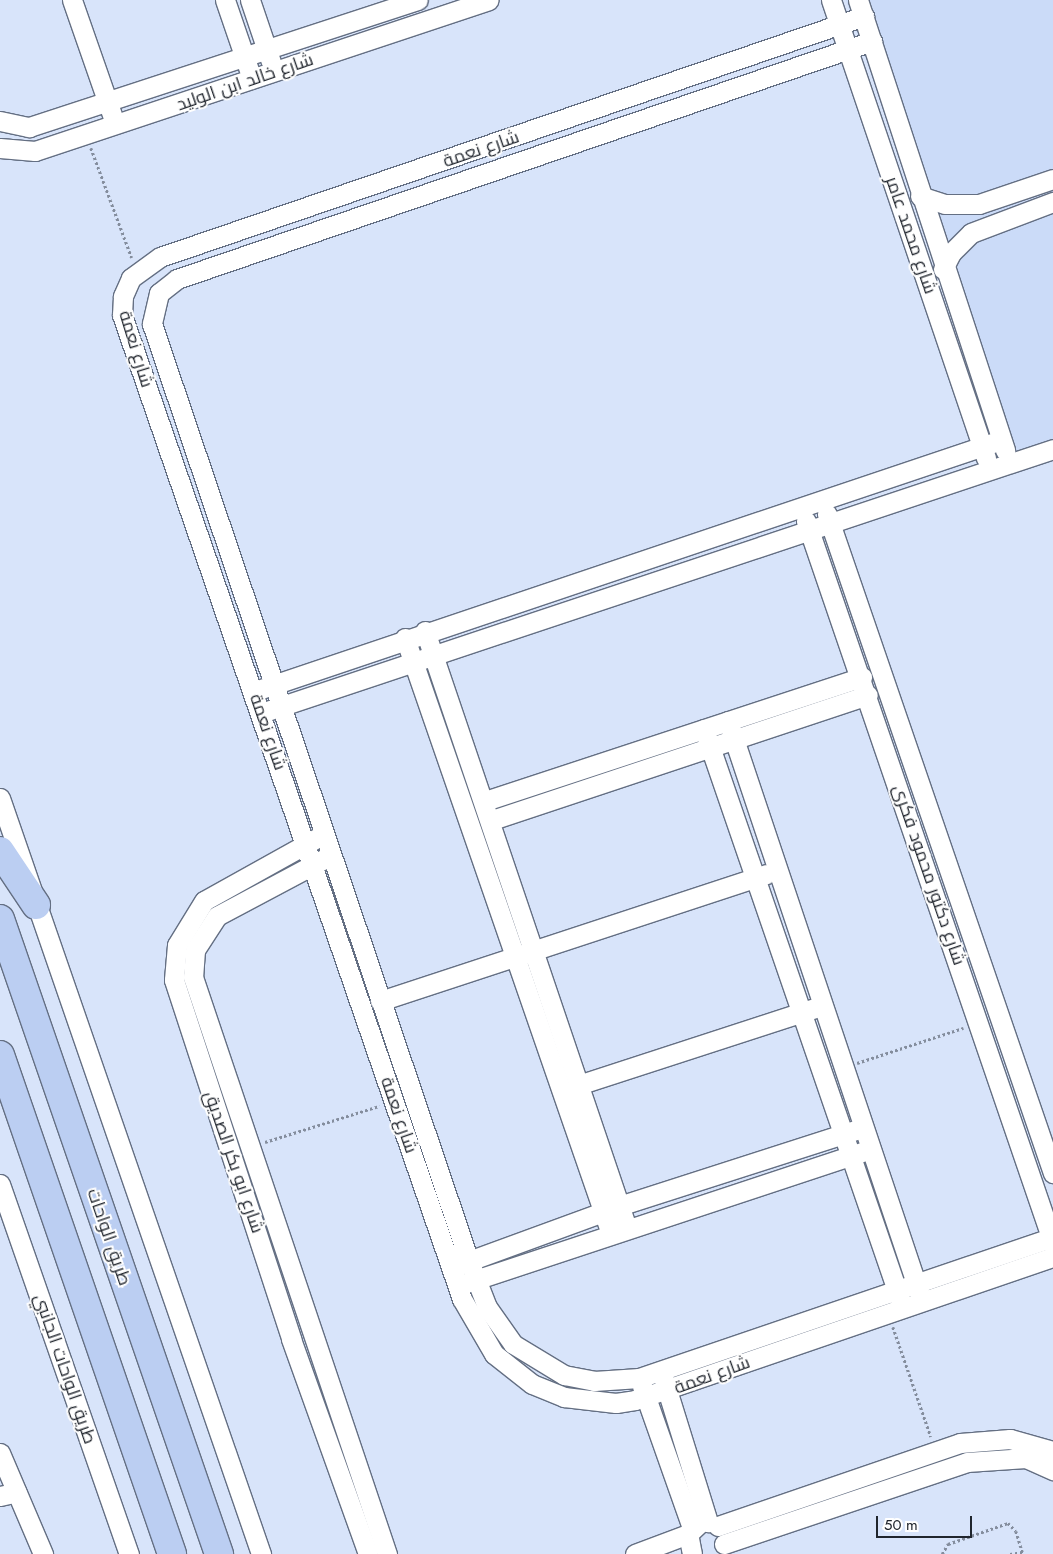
<!DOCTYPE html>
<meta charset="utf-8">
<style>
body{margin:0}
#map{position:relative;width:1053px;height:1554px;overflow:hidden;background:#d8e4fa;font-family:Jost,Cairo,sans-serif}
div>[style]{position:absolute}
[style*='--x']{left:calc(var(--x)*1px);top:calc(var(--y)*1px);width:calc(var(--w)*1px);rotate:calc(var(--a)*1deg)}
.built>*{inset:0;background:#cbdbf8}
.path>*{height:2.5px;margin-top:-1.25px;transform-origin:0;background:repeating-linear-gradient(90deg,#848d9d 0 2.5px,transparent 0 5px)}
.roads{filter:drop-shadow(1px 0 #646f83) drop-shadow(-1px 0 #646f83) drop-shadow(0 1px #646f83) drop-shadow(0 -1px #646f83)}
.minor>*{height:19px;margin:-9.5px;padding:0 9.5px;transform-origin:9.5px;border-radius:9.5px;background:#fff}
.highway>*{height:28px;margin:-14px;padding:0 14px;transform-origin:14px;border-radius:14px;background:#bbcef2}
span{translate:-50% -50%;white-space:nowrap;text-align:center;line-height:1.15;-webkit-text-stroke:4px #fff;paint-order:stroke}
.street-label{font-size:18px;color:#20252d}
.scale{position:absolute;left:876px;top:1516px;width:96px;height:22px;box-sizing:border-box;border:2px solid #20252d;border-top:0;padding-left:6px;font-size:15px;line-height:18px;white-space:nowrap;color:#20252d;-webkit-text-stroke:4px #fff;paint-order:stroke}
</style>
<div id="map">
<div class="built">
<i style="clip-path:polygon(846px 0,1053px 0,1053px 442px,1000px 460px)"></i>
</div>
<div class="path">
<i style="--x:91;--y:148;--w:117;--a:69.6"></i>
<i style="--x:857;--y:1063;--w:112;--a:-18.3"></i>
<i style="--x:265;--y:1142;--w:120;--a:-17.5"></i>
<i style="--x:893;--y:1327;--w:116;--a:70.9"></i>
<i style="--x:942;--y:1554;--w:12;--a:-59"></i>
<i style="--x:948;--y:1544;--w:64;--a:-19.3"></i>
<i style="--x:1008;--y:1523;--w:11;--a:45"></i>
<i style="--x:1016;--y:1531;--w:24;--a:73"></i>
<i style="--x:1010;--y:1554;--w:12;--a:-9"></i>
</div>
<div class="roads">
<div class="minor">
<i style="--x:72;--y:0;--w:122;--a:70.8"></i>
<i style="--x:225;--y:0;--w:74;--a:71.1"></i>
<i style="--x:250;--y:0;--w:65;--a:71.3"></i>
<i style="--x:831;--y:0;--w:484;--a:71.3"></i>
<i style="--x:858;--y:0;--w:474;--a:71.9"></i>
<i style="--x:864;--y:16;--w:744;--a:161.1"></i>
<i style="--x:160;--y:257;--w:36;--a:144"></i>
<i style="--x:131;--y:278;--w:20;--a:114"></i>
<i style="--x:123;--y:296;--w:19;--a:93"></i>
<i style="--x:122;--y:315;--w:1041;--a:70.94"></i>
<i style="--x:462;--y:1299;--w:64;--a:59.8"></i>
<i style="--x:494;--y:1354;--w:48;--a:38.3"></i>
<i style="--x:532;--y:1384;--w:35;--a:22"></i>
<i style="--x:564;--y:1397;--w:52;--a:6.6"></i>
<i style="--x:616;--y:1403;--w:19;--a:-9"></i>
<i style="--x:635;--y:1400;--w:442;--a:-18.9"></i>
<i style="--x:872;--y:41;--w:735;--a:161.1"></i>
<i style="--x:177;--y:279;--w:23;--a:142"></i>
<i style="--x:159;--y:293;--w:32;--a:103"></i>
<i style="--x:152;--y:324;--w:989;--a:71.31"></i>
<i style="--x:469;--y:1261;--w:49;--a:68.6"></i>
<i style="--x:487;--y:1307;--w:45;--a:54.9"></i>
<i style="--x:513;--y:1344;--w:60;--a:31.3"></i>
<i style="--x:564;--y:1375;--w:31;--a:11"></i>
<i style="--x:594;--y:1381;--w:45;--a:-3.8"></i>
<i style="--x:639;--y:1378;--w:437;--a:-18.8"></i>
<i style="--x:0;--y:121;--w:30;--a:12"></i>
<i style="--x:29;--y:127;--w:409;--a:-18.1"></i>
<i style="--x:0;--y:148;--w:35;--a:5"></i>
<i style="--x:35;--y:151;--w:478;--a:-18.4"></i>
<i style="--x:920;--y:196;--w:26;--a:18"></i>
<i style="--x:945;--y:204;--w:34;--a:0"></i>
<i style="--x:979;--y:204;--w:78;--a:-18.7"></i>
<i style="--x:943;--y:269;--w:18;--a:-63"></i>
<i style="--x:951;--y:253;--w:28;--a:-45"></i>
<i style="--x:971;--y:233;--w:88;--a:-20.7"></i>
<i style="--x:827;--y:514;--w:697;--a:71.07"></i>
<i style="--x:806;--y:521;--w:763;--a:71.11"></i>
<i style="--x:425;--y:631;--w:630;--a:71.31"></i>
<i style="--x:405;--y:638;--w:631;--a:70.93"></i>
<i style="--x:261;--y:689;--w:781;--a:-18.6"></i>
<i style="--x:267;--y:711;--w:829;--a:-18.43"></i>
<i style="--x:728;--y:721;--w:605;--a:71.51"></i>
<i style="--x:704;--y:729;--w:606;--a:71.03"></i>
<i style="--x:0;--y:798;--w:800;--a:70.95"></i>
<i style="--x:485;--y:801;--w:397;--a:-18.2"></i>
<i style="--x:492;--y:820;--w:396;--a:-18.4"></i>
<i style="--x:317;--y:838;--w:129;--a:150.9"></i>
<i style="--x:204;--y:901;--w:52;--a:121.5"></i>
<i style="--x:177;--y:945;--w:35;--a:95"></i>
<i style="--x:174;--y:980;--w:378;--a:71.9"></i>
<i style="--x:291;--y:1339;--w:228;--a:70.3"></i>
<i style="--x:324;--y:859;--w:121;--a:152"></i>
<i style="--x:217;--y:916;--w:40;--a:122.9"></i>
<i style="--x:195;--y:950;--w:27;--a:94"></i>
<i style="--x:193;--y:977;--w:609;--a:71.42"></i>
<i style="--x:380;--y:1001;--w:407;--a:-18.2"></i>
<i style="--x:578;--y:1085;--w:249;--a:-18"></i>
<i style="--x:0;--y:1184;--w:392;--a:70.8"></i>
<i style="--x:458;--y:1265;--w:171;--a:-20.1"></i>
<i style="--x:619;--y:1206;--w:249;--a:-17.8"></i>
<i style="--x:466;--y:1283;--w:417;--a:-18.3"></i>
<i style="--x:664;--y:1380;--w:149;--a:72.8"></i>
<i style="--x:642;--y:1386;--w:151;--a:70.6"></i>
<i style="--x:0;--y:1453;--w:110;--a:66.9"></i>
<i style="--x:0;--y:1496;--w:17;--a:-13"></i>
<i style="--x:718;--y:1526;--w:256;--a:-18.9"></i>
<i style="--x:960;--y:1443;--w:50;--a:-4.6"></i>
<i style="--x:1010;--y:1439;--w:45;--a:15.6"></i>
<i style="--x:724;--y:1544;--w:256;--a:-18.6"></i>
<i style="--x:967;--y:1462;--w:59;--a:-3.9"></i>
<i style="--x:1026;--y:1458;--w:30;--a:24"></i>
<i style="--x:635;--y:1554;--w:57;--a:-20.7"></i>
<i style="--x:692;--y:1554;--w:20;--a:-101"></i>
<i style="--x:688;--y:1534;--w:16;--a:-43"></i>
</div>
<div class="highway">
<i style="--x:0;--y:851;--w:65;--a:56.3"></i>
<i style="--x:0;--y:919;--w:672;--a:70.97"></i>
<i style="--x:0;--y:1055;--w:528;--a:70.98"></i>
</div>
</div>
<div class="street-label">
<span style="left:245px;top:82px;rotate:-19deg">شارع خالد ابن الوليد</span>
<span style="left:481px;top:149px;rotate:-19deg">شارع نعمة</span>
<span style="left:911px;top:235px;rotate:71deg">شارع محمد عامر</span>
<span style="left:136px;top:349px;rotate:73deg">شارع نعمة</span>
<span style="left:268px;top:732px;rotate:71deg">شارع نعمة</span>
<span style="left:929px;top:875px;rotate:71deg">شارع دكتور محمود فكرى</span>
<span style="left:399px;top:1115px;rotate:71deg">شارع نعمة</span>
<span style="left:234px;top:1162px;rotate:71deg">شارع ابو بكر الصديق</span>
<span style="left:109px;top:1237px;rotate:71deg">طريق الواحات</span>
<span style="left:65px;top:1369px;rotate:71deg">طريق الواحات الجانبي</span>
<span style="left:712px;top:1375px;rotate:-20deg">شارع نعمة</span>
</div>
<div class="scale">50 m</div>
</div>
